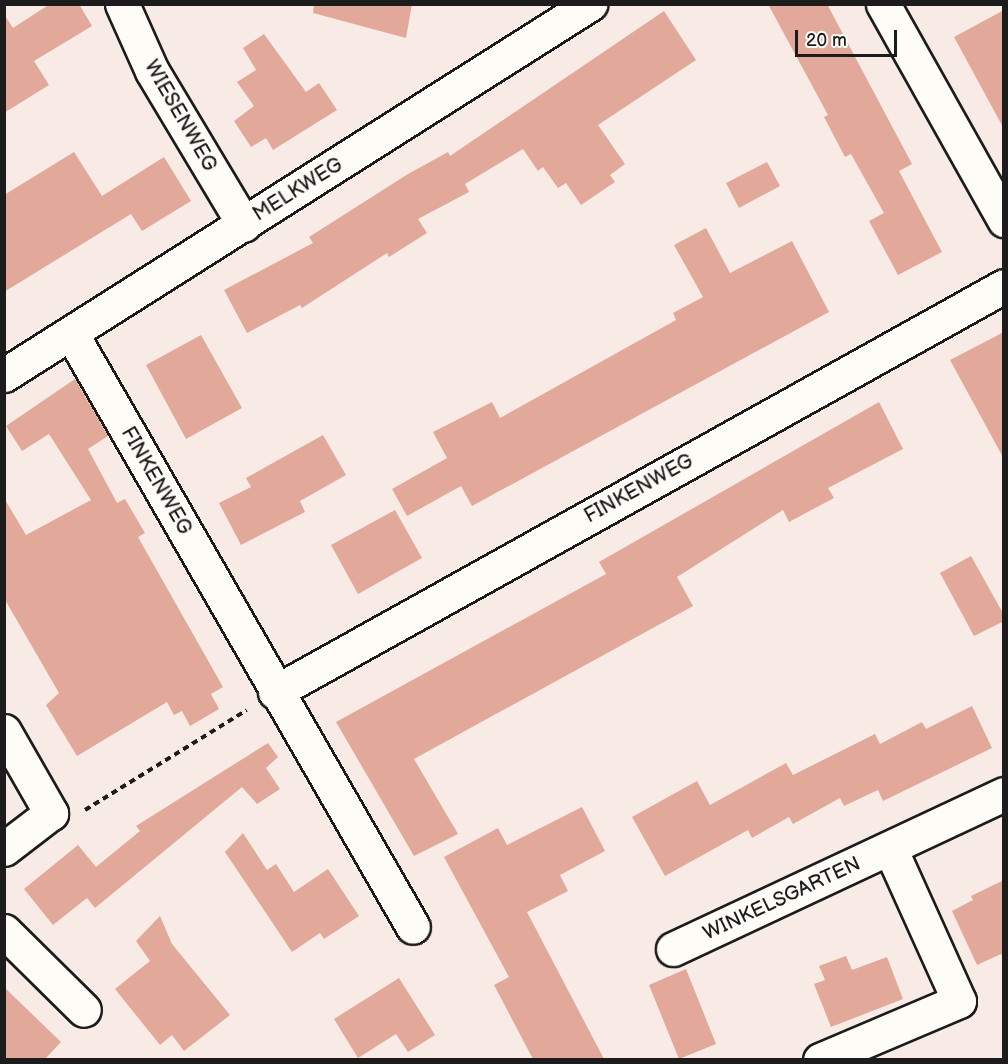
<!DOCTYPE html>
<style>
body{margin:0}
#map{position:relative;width:1008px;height:1064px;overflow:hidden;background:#f8ebe5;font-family:"Balsamiq Sans",sans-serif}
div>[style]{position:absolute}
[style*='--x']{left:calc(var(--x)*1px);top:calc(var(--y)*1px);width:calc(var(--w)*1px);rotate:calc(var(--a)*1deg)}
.building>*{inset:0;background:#e2a99b}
.path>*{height:4px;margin-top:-2px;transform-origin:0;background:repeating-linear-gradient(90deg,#1c1c1c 0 6px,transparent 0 10.5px)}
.roads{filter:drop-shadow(2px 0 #1c1c1c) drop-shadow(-2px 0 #1c1c1c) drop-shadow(0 2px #1c1c1c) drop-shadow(0 -2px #1c1c1c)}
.minor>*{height:33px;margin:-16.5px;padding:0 16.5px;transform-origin:16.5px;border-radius:16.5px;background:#fdfcf7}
span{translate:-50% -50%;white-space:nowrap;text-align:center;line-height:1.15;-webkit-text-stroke:6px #fdfcf7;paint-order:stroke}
.street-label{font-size:20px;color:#1c1c1c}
.frame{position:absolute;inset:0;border:6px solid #1c1c1c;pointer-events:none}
.scale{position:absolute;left:795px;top:30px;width:102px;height:27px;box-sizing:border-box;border:3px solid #1c1c1c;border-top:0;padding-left:8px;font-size:18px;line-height:21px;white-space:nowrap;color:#1c1c1c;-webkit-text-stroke:4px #fdfcf7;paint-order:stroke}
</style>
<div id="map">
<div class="building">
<i style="clip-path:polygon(50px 4px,79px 4px,92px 26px,34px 61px,49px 85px,4px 113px,4px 14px,13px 28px)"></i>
<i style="clip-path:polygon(314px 4px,412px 4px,406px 38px,313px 13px)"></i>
<i style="clip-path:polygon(768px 4px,827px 4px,912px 164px,899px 171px,942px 252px,898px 275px,869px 221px,884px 213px,851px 154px,845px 157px,824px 117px,828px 115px)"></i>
<i style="clip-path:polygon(1004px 10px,1004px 129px,954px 37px)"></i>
<i style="clip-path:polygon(664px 11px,696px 60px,598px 125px,625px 164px,610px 175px,615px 182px,581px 205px,566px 183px,558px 188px,543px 167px,538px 171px,523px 149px,465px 184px,469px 192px,418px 219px,427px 233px,389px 257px,387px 253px,302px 308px,300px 305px,247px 333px,224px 290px,313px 243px,309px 237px,408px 174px,448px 152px,450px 156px)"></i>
<i style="clip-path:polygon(264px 34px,306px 92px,319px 83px,337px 110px,273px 150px,266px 138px,251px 147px,234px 121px,254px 106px,237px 82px,256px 70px,243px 48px)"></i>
<i style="clip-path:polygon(74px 152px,102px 196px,164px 157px,191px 201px,142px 231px,131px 214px,4px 292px,4px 195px)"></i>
<i style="clip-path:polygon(767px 162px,780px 186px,739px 208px,726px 183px)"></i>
<i style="clip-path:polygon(706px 228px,730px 273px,792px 241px,829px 312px,472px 506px,461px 486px,407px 516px,392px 489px,447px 458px,433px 432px,492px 402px,500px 418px,676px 320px,673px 313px,703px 297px,674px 245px)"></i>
<i style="clip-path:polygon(1004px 332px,1004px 459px,950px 360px)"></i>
<i style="clip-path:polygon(201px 335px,242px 408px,186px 439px,146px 365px)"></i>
<i style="clip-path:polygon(75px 379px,108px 436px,88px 449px,117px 503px,125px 499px,145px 533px,138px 537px,223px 687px,211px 694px,219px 709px,190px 726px,182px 711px,174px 715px,167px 702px,77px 756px,46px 705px,59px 693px,4px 598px,4px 498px,26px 535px,91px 500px,49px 434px,22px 451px,6px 426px)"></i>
<i style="clip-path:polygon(879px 402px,903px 449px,828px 488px,834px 498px,789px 522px,783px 510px,677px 577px,693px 606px,414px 759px,458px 834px,414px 856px,336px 722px,606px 574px,599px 562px)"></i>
<i style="clip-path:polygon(323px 435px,346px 475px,300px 501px,305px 512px,241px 545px,219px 503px,251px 487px,246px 478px)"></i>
<i style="clip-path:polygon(395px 510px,422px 558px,358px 594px,331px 545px)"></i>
<i style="clip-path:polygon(971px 556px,1004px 615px,1004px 621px,974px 636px,940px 573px)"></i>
<i style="clip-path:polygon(972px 706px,992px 748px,883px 801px,878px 790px,844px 806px,840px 798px,793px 824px,789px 817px,752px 838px,748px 830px,665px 876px,632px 817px,697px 781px,710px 805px,786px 763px,793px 775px,875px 734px,880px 744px,922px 722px,926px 729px)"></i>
<i style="clip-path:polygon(268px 743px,278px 757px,266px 768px,280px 789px,257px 804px,242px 787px,95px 908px,87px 898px,53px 925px,24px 889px,78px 845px,96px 867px,140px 831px,136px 826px)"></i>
<i style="clip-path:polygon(582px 807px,605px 851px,560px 875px,568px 891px,527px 912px,604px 1059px,533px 1059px,494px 985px,509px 977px,444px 857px,498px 828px,507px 845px)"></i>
<i style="clip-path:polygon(243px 833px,267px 870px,276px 864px,294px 892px,328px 869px,359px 916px,324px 939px,320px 933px,292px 952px,225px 852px)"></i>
<i style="clip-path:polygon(1004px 880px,1004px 959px,1001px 954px,977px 965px,952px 911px,973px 900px,971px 896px)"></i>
<i style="clip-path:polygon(160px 916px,172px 944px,230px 1015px,184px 1051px,172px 1035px,160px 1045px,115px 989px,150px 961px,136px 941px)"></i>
<i style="clip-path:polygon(846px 956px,852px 970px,887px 957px,903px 999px,831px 1027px,814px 984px,825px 980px,819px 966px)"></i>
<i style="clip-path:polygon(686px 969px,716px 1044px,679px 1059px,649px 985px)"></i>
<i style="clip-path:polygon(399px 978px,435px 1035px,408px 1052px,396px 1034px,358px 1058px,334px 1019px)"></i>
<i style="clip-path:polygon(4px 987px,61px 1042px,45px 1059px,4px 1059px)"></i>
</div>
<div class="path">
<i style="--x:85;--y:810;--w:190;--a:-31.7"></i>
</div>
<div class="roads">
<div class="minor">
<i style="--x:122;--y:4;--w:73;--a:65.9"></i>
<i style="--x:152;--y:71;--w:179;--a:59.1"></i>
<i style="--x:883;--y:4;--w:248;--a:60.7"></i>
<i style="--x:71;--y:333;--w:685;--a:60.07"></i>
<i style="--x:4;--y:375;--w:694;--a:-32.34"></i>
<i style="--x:275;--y:692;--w:834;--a:-29.11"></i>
<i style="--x:4;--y:731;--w:95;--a:60.2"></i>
<i style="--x:51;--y:813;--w:59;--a:142.5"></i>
<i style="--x:4;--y:931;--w:112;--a:44.6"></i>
<i style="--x:673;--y:949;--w:365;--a:-25.1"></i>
<i style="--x:820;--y:1060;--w:151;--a:-23"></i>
<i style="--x:959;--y:1001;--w:168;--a:-114.3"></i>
</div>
</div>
<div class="street-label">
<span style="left:180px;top:116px;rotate:60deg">WIESENWEG</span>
<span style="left:298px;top:190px;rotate:-32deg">MELKWEG</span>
<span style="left:156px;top:481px;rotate:60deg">FINKENWEG</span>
<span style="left:639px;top:489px;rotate:-29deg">FINKENWEG</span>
<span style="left:782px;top:899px;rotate:-25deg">WINKELSGARTEN</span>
</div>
<div class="frame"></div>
<div class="scale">20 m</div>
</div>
